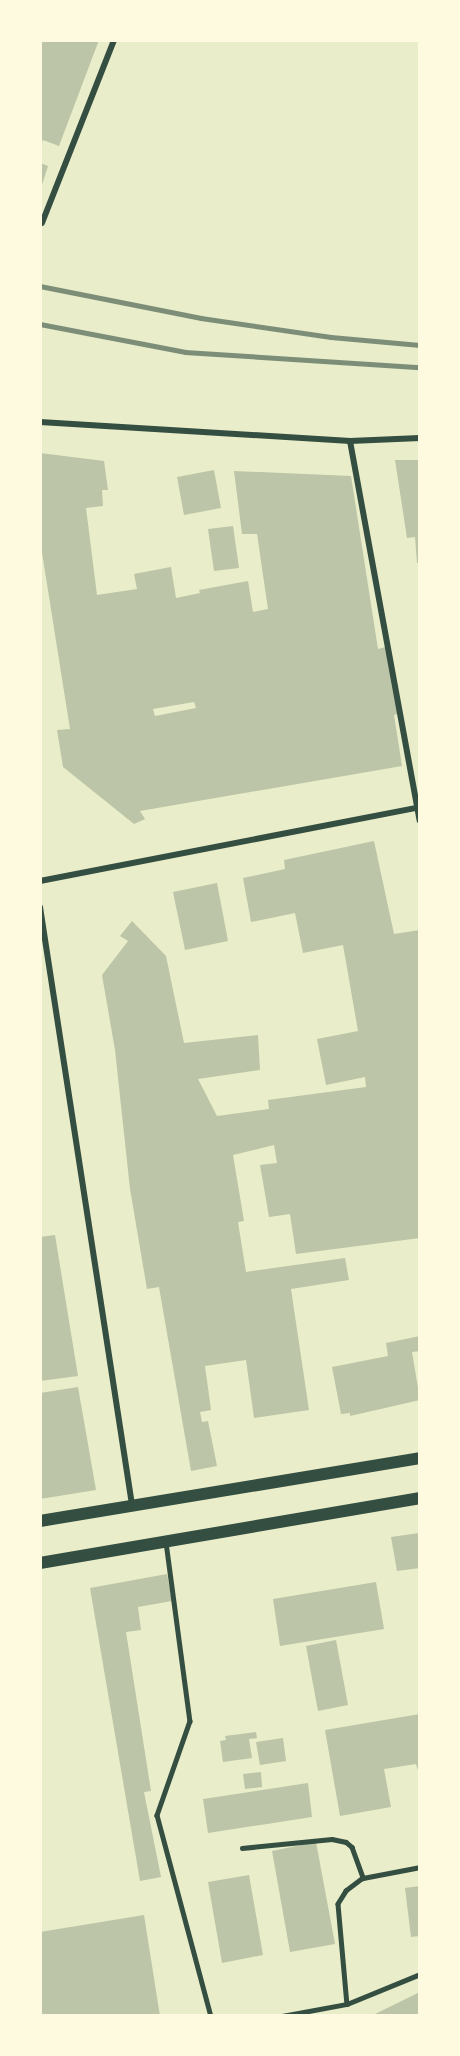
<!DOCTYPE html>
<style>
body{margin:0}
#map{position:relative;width:460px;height:2056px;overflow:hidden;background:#e9edc9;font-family:Commissioner,sans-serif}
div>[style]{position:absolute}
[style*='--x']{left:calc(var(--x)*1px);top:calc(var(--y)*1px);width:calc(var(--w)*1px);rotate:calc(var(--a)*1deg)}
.building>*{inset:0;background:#bcc5a7}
.service>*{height:4.5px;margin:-2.25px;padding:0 2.25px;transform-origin:2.25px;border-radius:2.25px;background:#344e41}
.minor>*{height:6px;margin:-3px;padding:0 3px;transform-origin:3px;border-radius:3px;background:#344e41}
.secondary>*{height:12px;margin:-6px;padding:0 6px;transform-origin:6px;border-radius:6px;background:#344e41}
.rail>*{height:4.5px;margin:-2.25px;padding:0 2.25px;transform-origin:2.25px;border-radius:2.25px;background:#7c8e77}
span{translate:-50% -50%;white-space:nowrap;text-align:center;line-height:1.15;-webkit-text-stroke:6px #fefae0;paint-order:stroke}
.frame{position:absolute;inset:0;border:42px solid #fefae0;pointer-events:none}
</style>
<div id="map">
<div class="building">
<i style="clip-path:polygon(40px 40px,99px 40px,59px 146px,43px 140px,40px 146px)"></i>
<i style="clip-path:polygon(40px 163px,48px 166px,41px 188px,40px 188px)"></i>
<i style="clip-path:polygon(evenodd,40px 453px,104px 461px,108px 490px,102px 490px,103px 506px,86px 508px,97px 595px,137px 589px,134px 574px,171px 567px,176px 598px,200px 593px,199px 590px,248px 581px,253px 612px,268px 609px,257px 534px,242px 534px,234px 471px,351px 476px,378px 649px,386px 647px,398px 714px,394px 715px,402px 766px,140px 811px,145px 819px,134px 824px,63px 767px,57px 730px,70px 729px,40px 540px,40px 453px,194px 702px,196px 708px,155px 716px,153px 709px,194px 702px)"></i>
<i style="clip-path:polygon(395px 460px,420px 460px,420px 563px,417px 563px,415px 537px,407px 538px)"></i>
<i style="clip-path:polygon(214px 470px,221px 508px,184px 515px,177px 477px)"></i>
<i style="clip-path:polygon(233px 526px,239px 568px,214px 571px,208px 529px)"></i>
<i style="clip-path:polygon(374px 841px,394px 934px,420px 930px,420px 1238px,296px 1254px,290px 1214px,269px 1217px,260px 1165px,277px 1163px,274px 1145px,233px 1155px,244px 1221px,238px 1222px,246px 1272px,345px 1258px,349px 1280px,291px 1289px,309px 1410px,254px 1418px,246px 1360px,205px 1366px,211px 1410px,200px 1412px,202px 1422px,208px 1421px,217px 1466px,191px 1471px,159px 1287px,147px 1289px,130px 1189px,115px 1050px,102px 975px,128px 941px,120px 936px,132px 921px,166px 956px,184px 1043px,258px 1035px,260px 1070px,198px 1079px,217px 1116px,269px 1109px,268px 1100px,366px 1087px,365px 1077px,326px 1085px,317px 1039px,358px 1031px,343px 945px,303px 953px,295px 913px,251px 922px,243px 878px,285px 869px,284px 860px)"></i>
<i style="clip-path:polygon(217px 883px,228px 941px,185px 950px,173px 892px)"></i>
<i style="clip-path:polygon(55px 1235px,78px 1376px,40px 1381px,40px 1237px)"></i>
<i style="clip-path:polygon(420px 1336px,420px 1351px,412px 1352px,420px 1400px,350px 1416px,350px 1413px,341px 1414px,332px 1367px,388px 1356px,386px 1343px)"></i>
<i style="clip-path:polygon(78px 1387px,96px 1490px,40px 1499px,40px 1393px)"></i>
<i style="clip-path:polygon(419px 1533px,420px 1568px,397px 1571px,391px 1537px)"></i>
<i style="clip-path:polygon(167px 1574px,172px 1601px,138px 1607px,141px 1630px,126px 1632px,151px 1791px,144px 1792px,161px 1877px,140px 1881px,90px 1588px)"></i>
<i style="clip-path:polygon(376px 1582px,384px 1629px,280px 1646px,273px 1599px)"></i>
<i style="clip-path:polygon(336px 1640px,348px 1705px,318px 1711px,306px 1646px)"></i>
<i style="clip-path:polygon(420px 1714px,420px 1777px,416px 1764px,384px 1769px,391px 1807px,340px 1816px,325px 1730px)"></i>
<i style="clip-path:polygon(256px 1732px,257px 1738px,249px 1739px,252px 1758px,223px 1762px,220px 1741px,226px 1740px,225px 1736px)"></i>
<i style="clip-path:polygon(283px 1738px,286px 1761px,260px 1765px,256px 1742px)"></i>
<i style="clip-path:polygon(261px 1772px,262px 1787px,245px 1789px,243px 1774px)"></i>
<i style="clip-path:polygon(308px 1783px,312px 1817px,208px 1833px,203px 1799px)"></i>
<i style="clip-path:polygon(316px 1842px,335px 1944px,290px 1952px,272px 1851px)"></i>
<i style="clip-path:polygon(249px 1875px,263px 1955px,222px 1963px,208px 1882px)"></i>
<i style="clip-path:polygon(420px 1886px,420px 1936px,411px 1937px,405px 1888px)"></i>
<i style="clip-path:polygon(144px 1915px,160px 2016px,40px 2016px,40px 1932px)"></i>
<i style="clip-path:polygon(420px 1992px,420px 2014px,416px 2016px,371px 2016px)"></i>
</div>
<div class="service">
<i style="--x:166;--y:1542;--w:181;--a:82.4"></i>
<i style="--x:190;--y:1721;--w:100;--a:109.3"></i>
<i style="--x:157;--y:1815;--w:208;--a:75"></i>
<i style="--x:242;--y:1848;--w:90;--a:-5.7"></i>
<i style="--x:332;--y:1839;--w:14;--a:12"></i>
<i style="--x:346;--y:1842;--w:8;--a:40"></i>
<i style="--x:352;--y:1847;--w:33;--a:70"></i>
<i style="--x:363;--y:1878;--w:21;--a:143"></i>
<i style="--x:346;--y:1891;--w:15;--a:122"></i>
<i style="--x:338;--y:1904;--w:100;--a:84.9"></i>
<i style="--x:363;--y:1878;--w:58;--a:-10.9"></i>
<i style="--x:282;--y:2016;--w:66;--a:-10.5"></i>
<i style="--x:347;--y:2004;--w:79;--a:-22.3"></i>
</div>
<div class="minor">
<i style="--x:42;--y:223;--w:197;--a:-68.5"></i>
<i style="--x:40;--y:422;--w:311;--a:3.5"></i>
<i style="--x:350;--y:441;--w:70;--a:-2.5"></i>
<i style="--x:350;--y:441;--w:386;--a:79.6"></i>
<i style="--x:40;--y:881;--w:386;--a:-11"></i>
<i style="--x:40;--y:907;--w:605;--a:81.25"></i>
</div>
<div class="secondary">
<i style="--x:40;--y:1521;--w:385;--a:-9.4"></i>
<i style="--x:40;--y:1563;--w:386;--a:-9.7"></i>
</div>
<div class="rail">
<i style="--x:40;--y:286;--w:164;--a:11.2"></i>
<i style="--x:201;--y:318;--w:131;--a:8.3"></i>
<i style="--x:331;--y:337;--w:89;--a:5.1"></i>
<i style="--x:40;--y:324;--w:148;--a:10.9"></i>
<i style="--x:185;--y:352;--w:235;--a:3.7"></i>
</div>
<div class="frame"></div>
</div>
